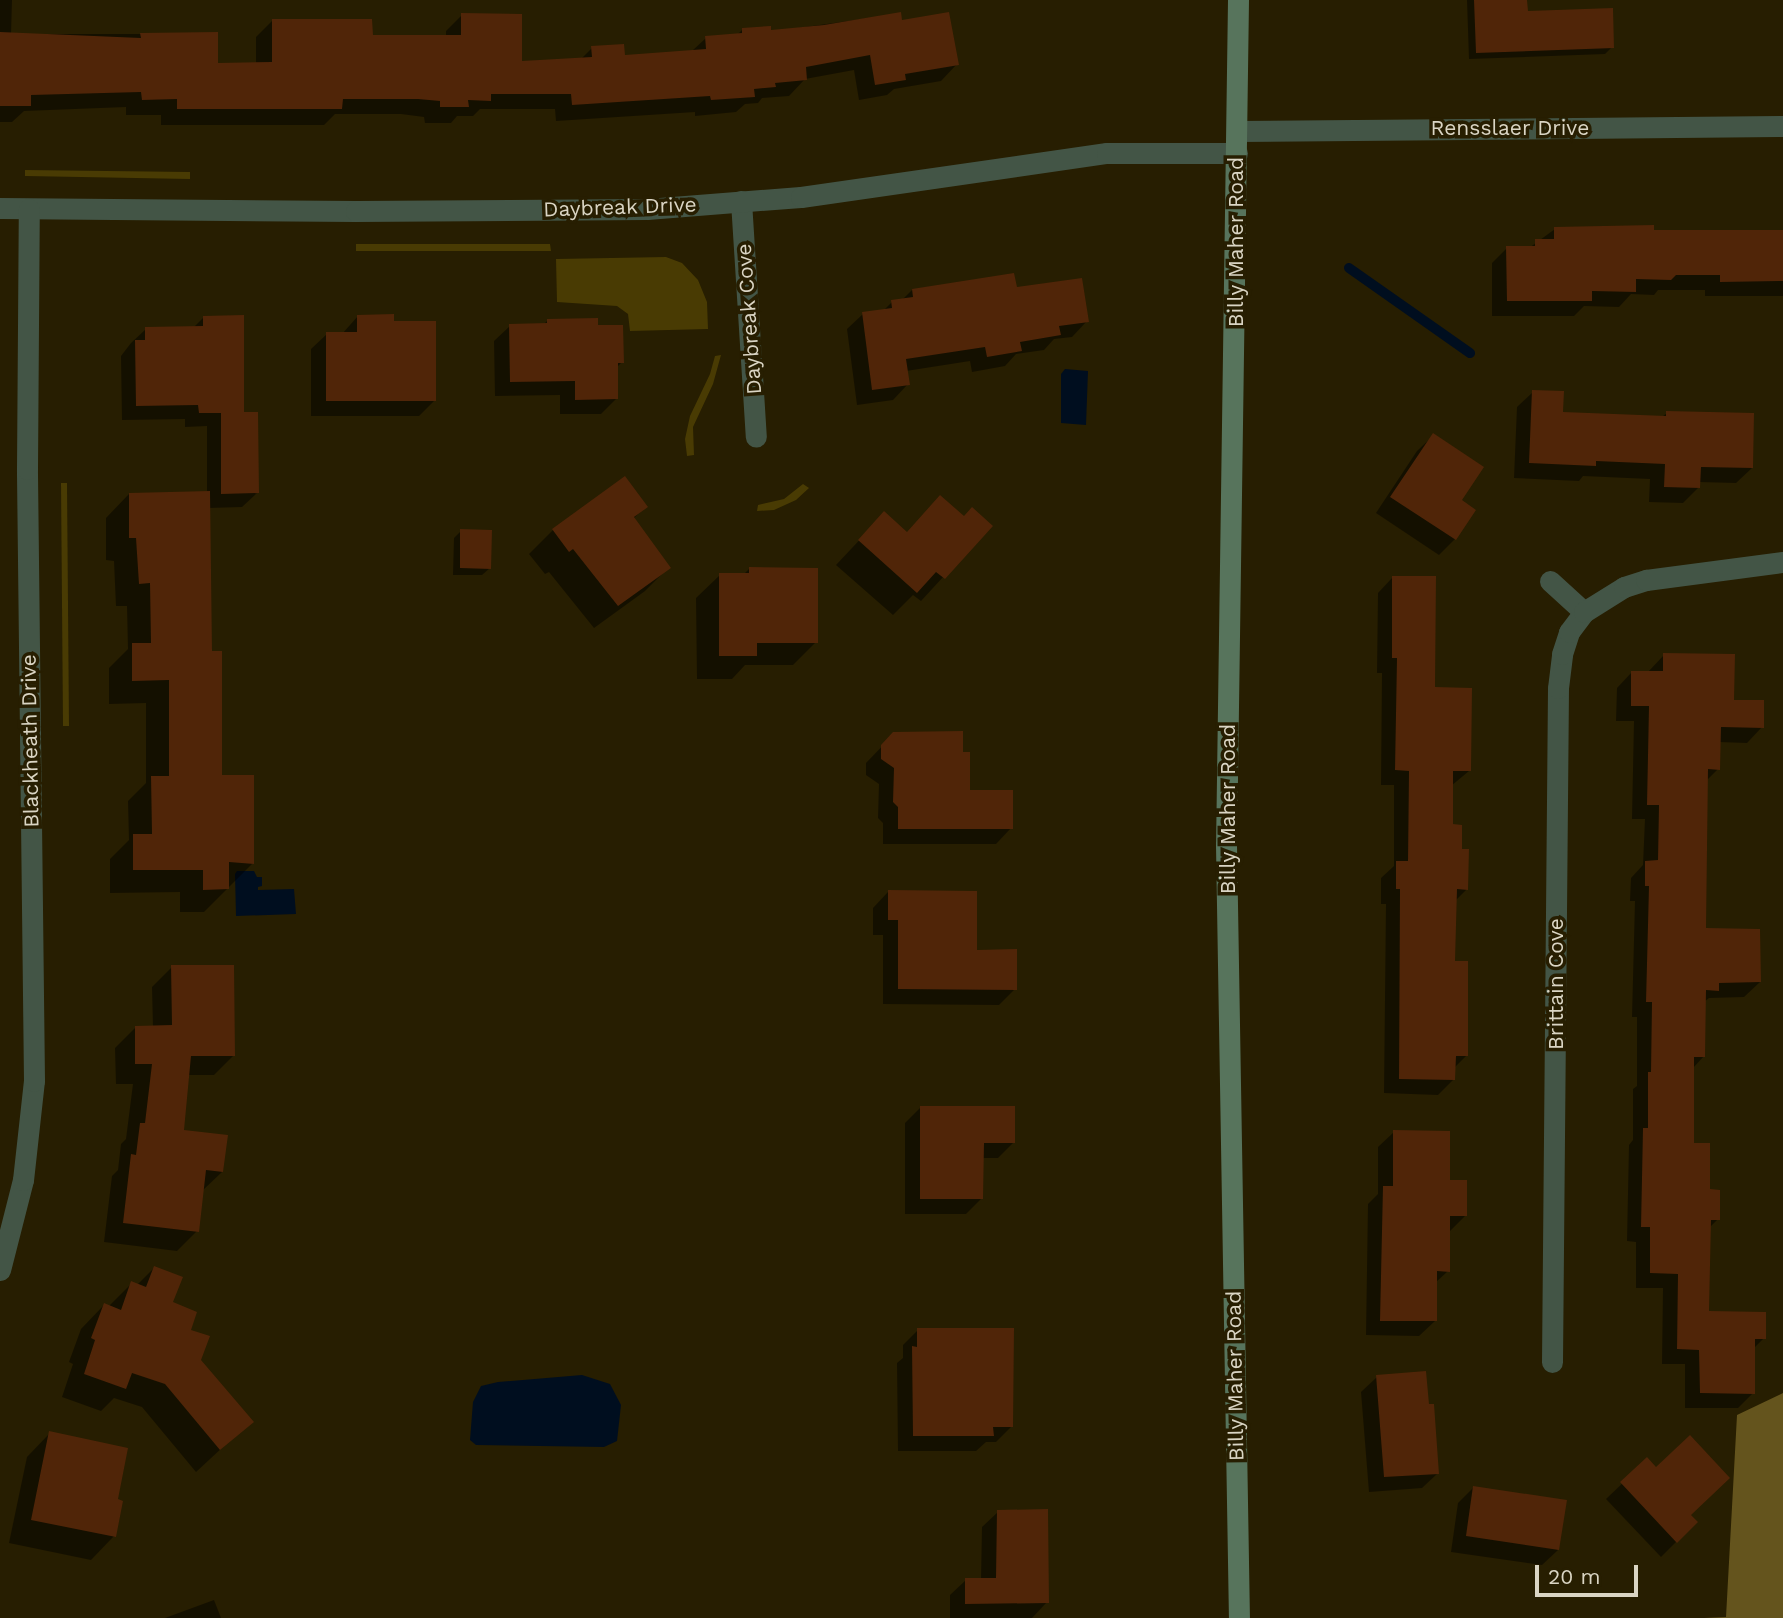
<!DOCTYPE html>
<style>
body{margin:0}
#map{position:relative;width:1783px;height:1618px;overflow:hidden;background:#271e01;font-family:"Work Sans",sans-serif}
div>[style]{position:absolute}
[style*='--x']{left:calc(var(--x)*1px);top:calc(var(--y)*1px);width:calc(var(--w)*1px);rotate:calc(var(--a)*1deg)}
.green>*{inset:0;background:#493b03}
.forest>*{inset:0;background:#64541d}
.water>*{inset:0;background:#000e1f}
.shadow>*{inset:0;background:#0007}
.stream>*{height:10px;margin:-5px;padding:0 5px;transform-origin:5px;border-radius:5px;background:#000e1f}
.building>*{inset:0;background:#502508}
.street>*{height:21px;margin:-10.5px;padding:0 10.5px;transform-origin:10.5px;border-radius:10.5px;background:#435546}
.secondary>*{height:21px;margin:-10.5px;padding:0 10.5px;transform-origin:10.5px;border-radius:10.5px;background:#57745c}
span{translate:-50% -50%;white-space:nowrap;text-align:center;line-height:1.15;-webkit-text-stroke:7px #271e01;paint-order:stroke}
.street-label{font-size:21px;color:#dad5c4}
.scale{position:absolute;left:1535px;top:1565px;width:103px;height:32px;box-sizing:border-box;border:4px solid #dad5c4;border-top:0;padding-left:9px;font-size:21px;line-height:24px;white-space:nowrap;color:#dad5c4;-webkit-text-stroke:5px #271e01;paint-order:stroke}
</style>
<div id="map">
<div class="green">
<i style="clip-path:polygon(25px 170px,190px 172px,190px 179px,25px 176px)"></i>
<i style="clip-path:polygon(356px 244px,550px 244px,551px 251px,356px 251px)"></i>
<i style="clip-path:polygon(666px 257px,682px 263px,698px 280px,707px 302px,708px 329px,630px 331px,628px 314px,617px 306px,557px 302px,556px 259px)"></i>
<i style="clip-path:polygon(721px 355px,713px 384px,693px 427px,694px 455px,687px 456px,685px 439px,690px 416px,710px 374px,715px 356px)"></i>
<i style="clip-path:polygon(61px 483px,67px 483px,69px 726px,63px 726px)"></i>
<i style="clip-path:polygon(803px 484px,809px 488px,796px 500px,774px 510px,757px 511px,758px 505px,784px 499px)"></i>
</div>
<div class="forest">
<i style="clip-path:polygon(1783px 1393px,1783px 1618px,1704px 1618px,1726px 1617px,1737px 1415px)"></i>
</div>
<div class="water">
<i style="clip-path:polygon(1065px 369px,1088px 371px,1086px 425px,1061px 423px,1061px 374px)"></i>
<i style="clip-path:polygon(237px 871px,254px 871px,257px 877px,262px 877px,262px 886px,258px 887px,258px 890px,294px 889px,296px 914px,236px 916px,235px 874px)"></i>
<i style="clip-path:polygon(582px 1375px,610px 1384px,621px 1405px,617px 1441px,604px 1447px,476px 1445px,470px 1440px,473px 1402px,481px 1386px,498px 1382px)"></i>
</div>
<div class="shadow">
<i style="clip-path:polygon(0 0,12px 0,11px 34px,216px 34px,216px 65px,256px 64px,256px 37px,272px 21px,371px 37px,446px 37px,446px 31px,462px 15px,520px 63px,581px 59px,592px 48px,623px 56px,692px 51px,706px 38px,737px 35px,742px 30px,769px 32px,899px 14px,900px 22px,957px 64px,941px 81px,894px 89px,887px 95px,859px 100px,854px 70px,805px 79px,789px 96px,762px 98px,758px 103px,745px 104px,736px 112px,695px 116px,695px 112px,556px 121px,555px 109px,480px 109px,473px 116px,457px 116px,451px 123px,425px 123px,424px 117px,401px 114px,335px 114px,324px 125px,161px 125px,161px 115px,126px 115px,126px 107px,24px 111px,12px 122px,0 122px)"></i>
<i style="clip-path:polygon(1467px 0,1526px 0,1526px 13px,1612px 47px,1605px 54px,1469px 59px)"></i>
<i style="clip-path:polygon(1555px 229px,1783px 232px,1783px 296px,1705px 296px,1705px 290px,1658px 290px,1654px 295px,1631px 294px,1619px 307px,1584px 306px,1574px 316px,1492px 316px,1492px 263px,1507px 248px,1529px 248px)"></i>
<i style="clip-path:polygon(1015px 289px,1087px 321px,1072px 337px,1054px 339px,1044px 350px,1016px 354px,1005px 366px,972px 372px,970px 361px,906px 371px,908px 384px,893px 400px,857px 405px,847px 329px,863px 314px,883px 311px,892px 302px,902px 300px,912px 290px)"></i>
<i style="clip-path:polygon(358px 316px,393px 323px,434px 401px,419px 416px,311px 416px,311px 349px,327px 334px,342px 334px)"></i>
<i style="clip-path:polygon(204px 317px,242px 414px,257px 493px,242px 507px,208px 508px,210px 653px,221px 777px,253px 863px,204px 912px,180px 912px,180px 892px,110px 893px,110px 859px,129px 840px,128px 801px,146px 783px,146px 703px,109px 704px,109px 668px,128px 649px,127px 606px,116px 606px,114px 561px,106px 560px,106px 518px,129px 494px,207px 493px,207px 426px,185px 427px,185px 419px,122px 420px,121px 356px,131px 343px,146px 329px,193px 328px)"></i>
<i style="clip-path:polygon(548px 320px,596px 327px,622px 362px,616px 368px,617px 398px,601px 414px,560px 414px,560px 395px,495px 396px,494px 341px,510px 326px,543px 325px)"></i>
<i style="clip-path:polygon(1533px 392px,1561px 414px,1662px 417px,1667px 413px,1752px 468px,1736px 483px,1699px 482px,1699px 487px,1683px 503px,1649px 502px,1650px 479px,1583px 476px,1579px 481px,1514px 478px,1517px 407px)"></i>
<i style="clip-path:polygon(1433px 436px,1459px 500px,1474px 511px,1455px 539px,1439px 555px,1376px 513px,1417px 451px)"></i>
<i style="clip-path:polygon(625px 478px,645px 507px,633px 519px,668px 568px,645px 591px,594px 628px,549px 572px,545px 574px,529px 554px,553px 530px)"></i>
<i style="clip-path:polygon(884px 514px,906px 533px,963px 518px,990px 526px,921px 601px,913px 595px,893px 615px,836px 565px)"></i>
<i style="clip-path:polygon(461px 531px,490px 568px,482px 575px,453px 575px,454px 538px)"></i>
<i style="clip-path:polygon(750px 568px,816px 642px,793px 665px,745px 665px,732px 679px,697px 679px,696px 598px,720px 575px,743px 575px)"></i>
<i style="clip-path:polygon(1393px 577px,1434px 689px,1469px 771px,1451px 786px,1451px 826px,1460px 851px,1467px 889px,1455px 901px,1453px 963px,1467px 1055px,1454px 1068px,1454px 1079px,1438px 1095px,1384px 1093px,1386px 904px,1381px 904px,1381px 878px,1394px 866px,1394px 785px,1381px 785px,1382px 673px,1377px 673px,1378px 593px)"></i>
<i style="clip-path:polygon(1664px 655px,1733px 702px,1762px 727px,1747px 743px,1719px 742px,1718px 769px,1706px 781px,1704px 930px,1760px 982px,1744px 997px,1709px 998px,1704px 1002px,1704px 1056px,1693px 1068px,1692px 1144px,1718px 1219px,1709px 1228px,1707px 1313px,1764px 1338px,1753px 1349px,1753px 1393px,1738px 1408px,1685px 1408px,1685px 1364px,1662px 1364px,1663px 1288px,1636px 1288px,1636px 1242px,1627px 1241px,1629px 1145px,1633px 1140px,1633px 1089px,1637px 1086px,1637px 1017px,1632px 1017px,1635px 901px,1630px 901px,1631px 878px,1643px 865px,1645px 819px,1632px 819px,1634px 721px,1616px 721px,1617px 688px,1632px 672px,1648px 672px)"></i>
<i style="clip-path:polygon(894px 734px,962px 754px,968px 792px,1011px 828px,996px 844px,883px 844px,883px 823px,878px 818px,879px 784px,866px 775px,866px 763px)"></i>
<i style="clip-path:polygon(888px 892px,975px 951px,1015px 989px,999px 1005px,883px 1004px,883px 935px,873px 935px,873px 908px)"></i>
<i style="clip-path:polygon(172px 967px,234px 1055px,214px 1075px,187px 1075px,182px 1131px,222px 1172px,202px 1191px,197px 1231px,177px 1251px,104px 1242px,112px 1176px,118px 1170px,121px 1144px,126px 1139px,133px 1084px,116px 1084px,115px 1048px,135px 1028px,153px 1027px,152px 987px)"></i>
<i style="clip-path:polygon(921px 1107px,1014px 1142px,998px 1158px,982px 1158px,982px 1198px,966px 1214px,905px 1214px,905px 1123px)"></i>
<i style="clip-path:polygon(1394px 1132px,1448px 1182px,1465px 1216px,1450px 1231px,1448px 1271px,1435px 1283px,1435px 1321px,1419px 1336px,1366px 1335px,1368px 1204px,1378px 1194px,1378px 1147px)"></i>
<i style="clip-path:polygon(154px 1268px,171px 1303px,189px 1331px,199px 1360px,251px 1421px,196px 1472px,142px 1407px,114px 1398px,101px 1411px,62px 1397px,73px 1364px,69px 1362px,81px 1329px,104px 1305px,108px 1307px,132px 1283px,137px 1285px)"></i>
<i style="clip-path:polygon(918px 1330px,1012px 1426px,996px 1442px,986px 1442px,976px 1451px,898px 1451px,897px 1363px,903px 1358px,903px 1345px)"></i>
<i style="clip-path:polygon(1377px 1377px,1438px 1473px,1422px 1488px,1369px 1492px,1361px 1392px)"></i>
<i style="clip-path:polygon(50px 1433px,116px 1501px,114px 1536px,91px 1560px,9px 1543px,27px 1457px)"></i>
<i style="clip-path:polygon(1647px 1460px,1696px 1522px,1661px 1557px,1606px 1499px)"></i>
<i style="clip-path:polygon(1474px 1487px,1558px 1550px,1542px 1565px,1451px 1552px,1458px 1503px)"></i>
<i style="clip-path:polygon(998px 1512px,1047px 1602px,1032px 1618px,950px 1618px,950px 1595px,966px 1580px,981px 1580px,982px 1527px)"></i>
<i style="clip-path:polygon(214px 1600px,221px 1618px,165px 1618px)"></i>
</div>
<div class="stream">
<i style="--x:1349;--y:268;--w:148;--a:35.1"></i>
</div>
<div class="building">
<i style="clip-path:polygon(1474px 0,1527px 0,1528px 11px,1613px 8px,1614px 48px,1476px 53px)"></i>
<i style="clip-path:polygon(901px 12px,902px 20px,949px 12px,959px 65px,905px 74px,906px 80px,875px 85px,870px 55px,806px 67px,807px 80px,775px 83px,776px 87px,754px 89px,755px 97px,711px 100px,710px 96px,572px 105px,571px 94px,491px 94px,491px 101px,468px 100px,469px 107px,440px 107px,440px 101px,418px 99px,343px 99px,342px 109px,177px 109px,177px 99px,142px 100px,141px 92px,31px 95px,31px 106px,0 106px,0 32px,141px 38px,140px 33px,218px 32px,218px 63px,272px 62px,272px 19px,372px 19px,373px 35px,461px 35px,461px 13px,522px 14px,522px 61px,592px 57px,591px 46px,624px 44px,625px 55px,706px 49px,705px 36px,742px 33px,742px 28px,771px 26px,771px 30px,824px 25px)"></i>
<i style="clip-path:polygon(1654px 225px,1654px 230px,1783px 230px,1783px 281px,1720px 282px,1720px 275px,1676px 275px,1671px 280px,1636px 279px,1636px 292px,1592px 291px,1592px 301px,1507px 301px,1506px 246px,1535px 246px,1535px 239px,1554px 239px,1554px 227px)"></i>
<i style="clip-path:polygon(1014px 273px,1017px 287px,1082px 278px,1089px 322px,1059px 326px,1061px 335px,1020px 342px,1022px 351px,987px 357px,985px 347px,906px 359px,910px 385px,872px 390px,862px 312px,892px 308px,891px 300px,913px 297px,912px 289px)"></i>
<i style="clip-path:polygon(394px 314px,394px 321px,436px 321px,436px 401px,326px 401px,326px 332px,357px 332px,357px 315px)"></i>
<i style="clip-path:polygon(244px 315px,244px 412px,258px 412px,259px 493px,221px 494px,221px 413px,199px 413px,198px 405px,136px 406px,135px 340px,145px 340px,145px 327px,203px 326px,203px 316px)"></i>
<i style="clip-path:polygon(598px 318px,598px 325px,623px 325px,624px 363px,618px 363px,618px 399px,575px 400px,575px 381px,510px 382px,509px 324px,547px 323px,547px 319px)"></i>
<i style="clip-path:polygon(1532px 390px,1564px 391px,1563px 412px,1666px 416px,1666px 411px,1754px 413px,1753px 468px,1701px 467px,1700px 488px,1664px 487px,1665px 464px,1596px 461px,1596px 466px,1529px 463px)"></i>
<i style="clip-path:polygon(1433px 433px,1484px 467px,1462px 500px,1476px 510px,1456px 540px,1390px 497px)"></i>
<i style="clip-path:polygon(625px 476px,648px 507px,634px 517px,671px 568px,618px 606px,573px 549px,569px 552px,552px 529px)"></i>
<i style="clip-path:polygon(210px 491px,212px 651px,222px 651px,222px 775px,254px 775px,254px 864px,229px 862px,229px 889px,203px 890px,203px 870px,133px 870px,133px 834px,152px 834px,151px 776px,169px 776px,169px 680px,132px 681px,132px 643px,151px 643px,150px 583px,139px 584px,136px 538px,129px 538px,129px 493px)"></i>
<i style="clip-path:polygon(940px 495px,964px 516px,972px 507px,993px 526px,945px 579px,936px 572px,917px 593px,858px 540px,884px 511px,907px 532px)"></i>
<i style="clip-path:polygon(460px 529px,492px 530px,491px 569px,460px 568px)"></i>
<i style="clip-path:polygon(749px 567px,818px 568px,818px 643px,757px 643px,757px 656px,719px 656px,719px 573px,749px 573px)"></i>
<i style="clip-path:polygon(1392px 576px,1436px 576px,1435px 687px,1472px 688px,1471px 771px,1453px 771px,1453px 824px,1462px 825px,1462px 849px,1469px 849px,1468px 890px,1457px 889px,1455px 961px,1468px 961px,1468px 1056px,1456px 1056px,1455px 1080px,1399px 1079px,1400px 889px,1396px 889px,1396px 861px,1408px 861px,1409px 771px,1395px 770px,1397px 658px,1392px 658px)"></i>
<i style="clip-path:polygon(1663px 653px,1735px 654px,1734px 700px,1764px 700px,1764px 728px,1721px 727px,1720px 770px,1708px 769px,1706px 928px,1760px 929px,1761px 982px,1719px 983px,1719px 991px,1706px 990px,1705px 1057px,1694px 1057px,1694px 1143px,1710px 1143px,1710px 1189px,1720px 1190px,1720px 1220px,1711px 1220px,1709px 1311px,1766px 1312px,1766px 1339px,1755px 1339px,1755px 1394px,1700px 1393px,1699px 1350px,1677px 1349px,1678px 1274px,1650px 1273px,1650px 1227px,1641px 1227px,1643px 1128px,1648px 1128px,1648px 1072px,1651px 1072px,1652px 1002px,1646px 1002px,1649px 886px,1645px 886px,1645px 861px,1658px 860px,1659px 805px,1647px 805px,1649px 706px,1631px 706px,1631px 671px,1663px 671px)"></i>
<i style="clip-path:polygon(963px 731px,963px 752px,970px 752px,970px 790px,1013px 790px,1013px 829px,898px 829px,898px 807px,893px 802px,894px 768px,881px 759px,881px 745px,893px 732px)"></i>
<i style="clip-path:polygon(888px 890px,977px 891px,977px 950px,1017px 949px,1017px 990px,898px 989px,898px 920px,888px 920px)"></i>
<i style="clip-path:polygon(171px 965px,234px 965px,235px 1056px,191px 1056px,184px 1130px,228px 1135px,223px 1172px,206px 1170px,199px 1232px,123px 1223px,131px 1154px,136px 1155px,140px 1123px,145px 1123px,152px 1064px,135px 1064px,135px 1026px,172px 1025px)"></i>
<i style="clip-path:polygon(920px 1106px,1015px 1106px,1015px 1143px,984px 1143px,983px 1199px,920px 1199px)"></i>
<i style="clip-path:polygon(1393px 1130px,1450px 1131px,1450px 1180px,1467px 1180px,1467px 1216px,1450px 1216px,1450px 1272px,1437px 1271px,1437px 1321px,1380px 1321px,1383px 1186px,1393px 1186px)"></i>
<i style="clip-path:polygon(154px 1266px,183px 1277px,173px 1302px,197px 1312px,191px 1330px,210px 1336px,201px 1360px,254px 1422px,220px 1450px,165px 1384px,132px 1373px,126px 1389px,84px 1374px,95px 1340px,91px 1338px,104px 1303px,121px 1310px,131px 1281px,146px 1287px)"></i>
<i style="clip-path:polygon(917px 1328px,1014px 1328px,1013px 1427px,993px 1427px,994px 1436px,913px 1436px,912px 1346px,917px 1347px)"></i>
<i style="clip-path:polygon(1426px 1371px,1429px 1404px,1434px 1404px,1439px 1474px,1384px 1477px,1376px 1375px)"></i>
<i style="clip-path:polygon(49px 1431px,128px 1448px,118px 1499px,123px 1501px,116px 1537px,31px 1520px)"></i>
<i style="clip-path:polygon(1690px 1435px,1730px 1478px,1691px 1515px,1698px 1522px,1677px 1543px,1620px 1482px,1647px 1457px,1656px 1467px)"></i>
<i style="clip-path:polygon(1473px 1486px,1567px 1500px,1559px 1550px,1466px 1536px)"></i>
<i style="clip-path:polygon(1048px 1509px,1049px 1603px,965px 1604px,965px 1578px,996px 1578px,997px 1510px)"></i>
</div>
<div class="street">
<i style="--x:1237;--y:131;--w:546;--a:-0.52"></i>
<i style="--x:741;--y:201;--w:236;--a:86.4"></i>
<i style="--x:0;--y:208;--w:356;--a:0.5"></i>
<i style="--x:356;--y:211;--w:291;--a:-0.4"></i>
<i style="--x:647;--y:209;--w:154;--a:-4.5"></i>
<i style="--x:801;--y:197;--w:309;--a:-8.2"></i>
<i style="--x:1107;--y:153;--w:130;--a:0"></i>
<i style="--x:1550;--y:581;--w:46;--a:42.4"></i>
<i style="--x:0;--y:1270;--w:93;--a:-75.7"></i>
<i style="--x:23;--y:1180;--w:100;--a:-83.7"></i>
<i style="--x:34;--y:1081;--w:612;--a:-90.66"></i>
<i style="--x:27;--y:469;--w:260;--a:-89.6"></i>
<i style="--x:1552;--y:1362;--w:674;--a:-89.49"></i>
<i style="--x:1558;--y:688;--w:34;--a:-83"></i>
<i style="--x:1562;--y:654;--w:23;--a:-72"></i>
<i style="--x:1569;--y:632;--w:25;--a:-53"></i>
<i style="--x:1584;--y:612;--w:47;--a:-32"></i>
<i style="--x:1624;--y:587;--w:23;--a:-18"></i>
<i style="--x:1646;--y:580;--w:138;--a:-7.5"></i>
</div>
<div class="secondary">
<i style="--x:1238;--y:0;--w:845;--a:90.81"></i>
<i style="--x:1226;--y:845;--w:773;--a:89.04"></i>
</div>
<div class="street-label">
<span style="left:1510px;top:128px">Rensslaer Drive</span>
<span style="left:620px;top:207px;rotate:-2deg">Daybreak Drive</span>
<span style="left:1236px;top:242px;rotate:-90deg">Billy Maher Road</span>
<span style="left:749px;top:319px;rotate:-94deg">Daybreak Cove</span>
<span style="left:30px;top:741px;rotate:-91deg">Blackheath Drive</span>
<span style="left:1228px;top:809px;rotate:-90deg">Billy Maher Road</span>
<span style="left:1556px;top:984px;rotate:-90deg">Brittain Cove</span>
<span style="left:1235px;top:1376px;rotate:-91deg">Billy Maher Road</span>
</div>
<div class="scale">20 m</div>
</div>
